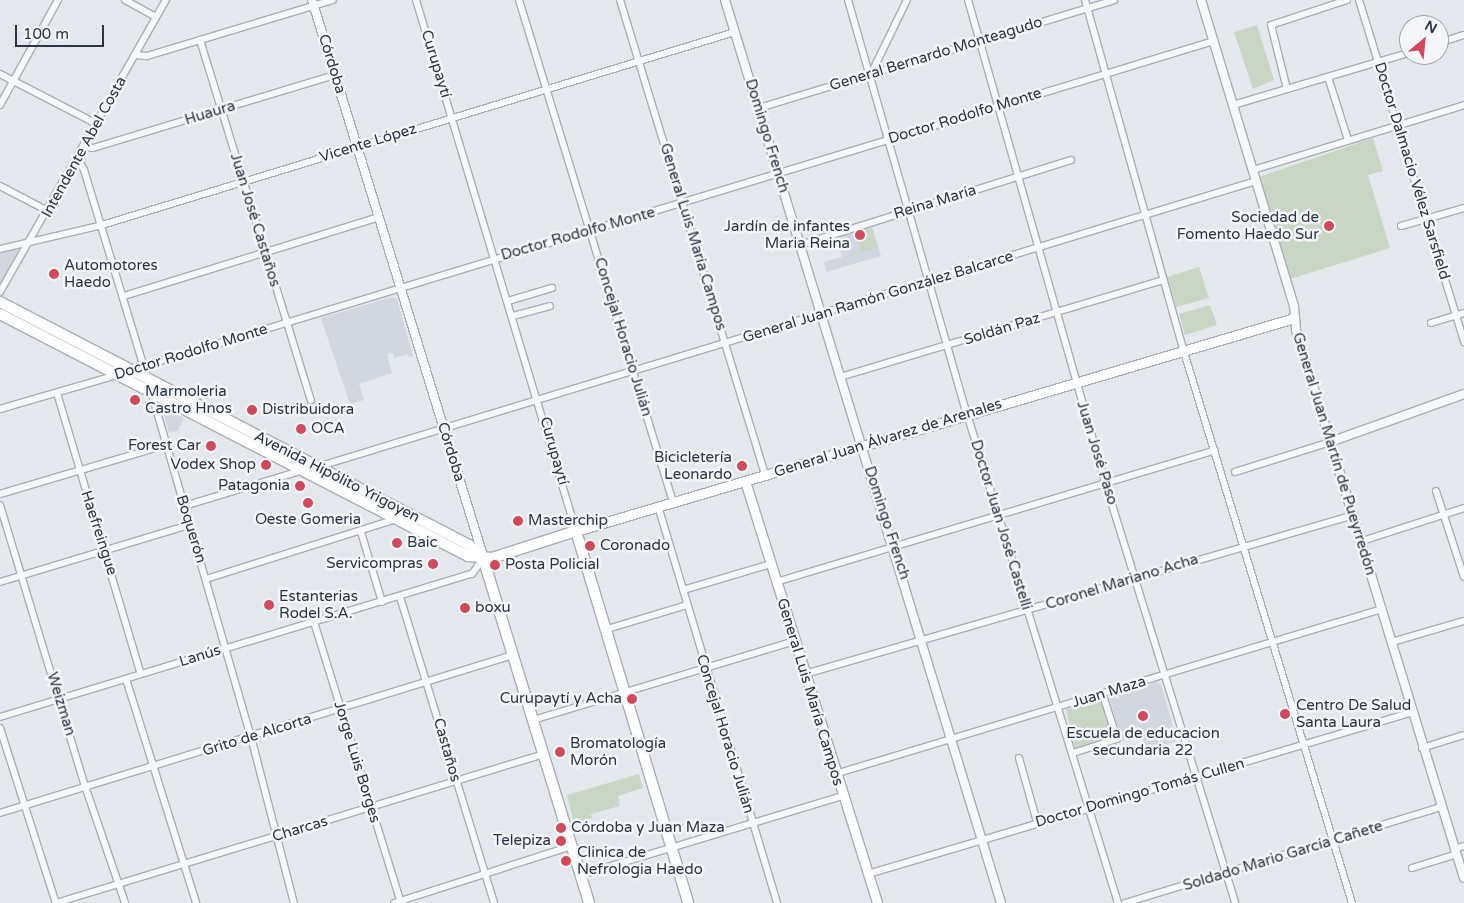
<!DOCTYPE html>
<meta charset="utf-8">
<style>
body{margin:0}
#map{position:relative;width:1464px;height:903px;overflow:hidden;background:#e4e7ec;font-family:"Varela Round",sans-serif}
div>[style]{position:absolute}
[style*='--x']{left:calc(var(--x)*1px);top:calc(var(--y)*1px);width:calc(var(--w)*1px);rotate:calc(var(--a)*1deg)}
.built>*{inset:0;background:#d2d6de}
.green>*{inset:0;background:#c9d6c5}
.roads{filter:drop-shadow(1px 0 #a9aeb7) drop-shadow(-1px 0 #a9aeb7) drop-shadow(0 1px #a9aeb7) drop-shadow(0 -1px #a9aeb7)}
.minor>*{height:6px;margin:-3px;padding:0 3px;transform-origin:3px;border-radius:3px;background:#f7f8fa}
.tertiary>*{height:8px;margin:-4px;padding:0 4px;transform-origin:4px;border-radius:4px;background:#f7f8fa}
.secondary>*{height:9px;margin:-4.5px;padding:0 4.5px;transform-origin:4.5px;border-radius:4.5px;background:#fff}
.primary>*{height:10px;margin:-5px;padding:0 5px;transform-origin:5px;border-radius:5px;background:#fff}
.dots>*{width:14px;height:14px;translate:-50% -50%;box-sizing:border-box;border:2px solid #f4f6f9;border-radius:50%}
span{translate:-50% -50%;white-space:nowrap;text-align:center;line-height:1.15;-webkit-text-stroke:5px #f4f6f9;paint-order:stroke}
.street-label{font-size:15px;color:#2b3445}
.poi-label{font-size:15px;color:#2b3445}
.right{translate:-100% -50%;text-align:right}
.left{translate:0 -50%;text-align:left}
.north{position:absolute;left:1399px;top:15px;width:50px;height:50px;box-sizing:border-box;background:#f4f6f9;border:1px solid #a4a8b1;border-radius:50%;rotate:28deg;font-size:14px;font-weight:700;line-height:20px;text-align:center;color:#2b3445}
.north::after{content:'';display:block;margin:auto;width:18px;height:22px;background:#d1495b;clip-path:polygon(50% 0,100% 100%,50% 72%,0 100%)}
.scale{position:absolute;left:15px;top:25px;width:89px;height:22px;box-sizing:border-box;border:2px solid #2b3445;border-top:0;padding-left:6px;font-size:15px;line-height:18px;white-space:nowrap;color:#2b3445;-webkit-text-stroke:4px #f4f6f9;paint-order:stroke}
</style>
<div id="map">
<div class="built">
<i style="clip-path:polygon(872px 227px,881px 256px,826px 272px,824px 262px,842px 257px,837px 237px)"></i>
<i style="clip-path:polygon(17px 248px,19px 253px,0 287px,0 251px)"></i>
<i style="clip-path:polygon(392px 297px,397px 299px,413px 356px,409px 357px,408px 354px,394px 358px,393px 353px,387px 354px,392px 373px,359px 384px,364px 400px,350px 404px,321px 318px)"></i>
<i style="clip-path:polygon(167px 410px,184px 418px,178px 431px,169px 432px,163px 412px)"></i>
<i style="clip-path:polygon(1157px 682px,1161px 684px,1177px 741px,1146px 749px,1142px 736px,1122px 741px,1109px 697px)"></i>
</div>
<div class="green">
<i style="clip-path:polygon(1257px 25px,1274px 80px,1253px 89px,1234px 32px)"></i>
<i style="clip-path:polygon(1373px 138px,1383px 171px,1368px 175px,1390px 248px,1290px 279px,1259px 177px)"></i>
<i style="clip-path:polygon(872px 227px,878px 247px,861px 253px,858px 242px,868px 237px,865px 229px)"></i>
<i style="clip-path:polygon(1199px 267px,1209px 298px,1176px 307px,1167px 277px)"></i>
<i style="clip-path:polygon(1210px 305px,1217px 325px,1185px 335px,1179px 314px)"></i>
<i style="clip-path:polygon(1102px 698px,1114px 738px,1075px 749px,1066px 709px)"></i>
<i style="clip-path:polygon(639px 774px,643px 788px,618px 796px,620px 806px,591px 814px,592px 818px,574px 823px,567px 795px)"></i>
</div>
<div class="roads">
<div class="minor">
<i style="--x:125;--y:0;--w:35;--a:29"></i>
<i style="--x:416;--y:0;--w:555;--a:73.23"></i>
<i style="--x:519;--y:0;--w:525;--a:72.95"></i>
<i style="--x:620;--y:0;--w:497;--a:73"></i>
<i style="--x:848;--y:0;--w:431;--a:74"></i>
<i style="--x:967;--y:414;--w:512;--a:72.84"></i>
<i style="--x:968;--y:0;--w:501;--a:74.13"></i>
<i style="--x:1105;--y:482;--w:441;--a:72.8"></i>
<i style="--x:1085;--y:0;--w:366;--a:74.3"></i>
<i style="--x:1184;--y:352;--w:576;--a:73.04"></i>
<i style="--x:1359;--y:0;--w:358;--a:72.9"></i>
<i style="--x:200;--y:40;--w:377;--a:72.9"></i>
<i style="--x:1439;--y:43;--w:26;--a:-18"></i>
<i style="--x:135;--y:55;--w:12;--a:5"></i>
<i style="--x:147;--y:56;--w:194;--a:-16.8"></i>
<i style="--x:0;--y:74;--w:109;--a:27.3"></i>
<i style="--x:871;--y:74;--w:82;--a:-64.1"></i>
<i style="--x:1328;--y:77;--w:66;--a:72.4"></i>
<i style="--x:1287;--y:89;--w:66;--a:-104"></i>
<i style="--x:1271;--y:25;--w:80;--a:-18.2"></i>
<i style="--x:0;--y:105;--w:120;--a:-61.1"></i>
<i style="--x:1233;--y:105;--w:184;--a:-16.5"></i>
<i style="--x:759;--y:108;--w:371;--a:-16.9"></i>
<i style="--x:85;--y:147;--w:8;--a:7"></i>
<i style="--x:93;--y:148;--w:253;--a:-16.8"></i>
<i style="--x:78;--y:159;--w:13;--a:61"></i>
<i style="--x:84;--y:170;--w:220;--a:73.1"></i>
<i style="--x:1253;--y:170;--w:221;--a:-17.1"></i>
<i style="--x:0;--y:186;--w:54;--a:27.5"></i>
<i style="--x:1401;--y:226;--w:66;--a:-15.9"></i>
<i style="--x:800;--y:245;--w:284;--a:-17.4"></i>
<i style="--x:0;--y:249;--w:105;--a:-13.2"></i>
<i style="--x:102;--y:225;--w:662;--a:-16.96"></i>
<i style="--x:0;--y:292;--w:336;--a:-60.4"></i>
<i style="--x:124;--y:296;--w:267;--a:-17.2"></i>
<i style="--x:508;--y:301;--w:46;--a:-16.5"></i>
<i style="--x:513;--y:316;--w:38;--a:-15"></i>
<i style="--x:1431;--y:323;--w:34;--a:-17"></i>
<i style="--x:131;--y:370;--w:1132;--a:-16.9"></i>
<i style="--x:840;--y:377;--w:337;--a:-16.7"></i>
<i style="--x:151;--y:391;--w:360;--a:73.9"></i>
<i style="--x:251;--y:737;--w:171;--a:75.5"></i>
<i style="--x:57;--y:393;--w:293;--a:73.4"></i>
<i style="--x:0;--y:409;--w:122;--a:-16.2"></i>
<i style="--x:317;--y:467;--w:982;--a:-16.94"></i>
<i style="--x:1235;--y:472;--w:100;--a:-17.5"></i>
<i style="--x:1436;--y:491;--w:90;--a:72"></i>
<i style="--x:0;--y:494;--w:172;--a:-16.5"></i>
<i style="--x:0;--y:505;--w:294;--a:73.2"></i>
<i style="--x:85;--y:786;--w:124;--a:71.1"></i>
<i style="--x:184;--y:506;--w:124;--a:-16.8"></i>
<i style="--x:658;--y:506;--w:414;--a:73.3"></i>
<i style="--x:361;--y:532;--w:73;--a:73.3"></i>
<i style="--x:1362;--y:541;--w:107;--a:-17.9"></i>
<i style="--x:206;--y:579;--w:199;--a:-17.5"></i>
<i style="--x:0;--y:582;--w:197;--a:-16.8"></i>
<i style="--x:776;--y:582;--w:458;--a:-16.7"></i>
<i style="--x:683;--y:590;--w:92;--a:-16.5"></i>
<i style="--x:400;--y:597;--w:320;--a:72.9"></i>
<i style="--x:314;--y:622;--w:294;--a:72.8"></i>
<i style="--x:604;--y:630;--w:87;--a:-16.8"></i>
<i style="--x:1392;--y:642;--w:75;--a:-16.3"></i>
<i style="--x:805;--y:674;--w:572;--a:-16.15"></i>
<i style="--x:126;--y:679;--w:235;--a:72.6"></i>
<i style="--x:0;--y:717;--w:493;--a:-16.9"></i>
<i style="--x:472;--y:574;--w:19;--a:-55"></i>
<i style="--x:533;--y:720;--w:273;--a:-16.8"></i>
<i style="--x:0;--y:728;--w:184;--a:72.3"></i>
<i style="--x:1422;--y:748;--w:44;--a:-17.2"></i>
<i style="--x:1073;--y:753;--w:46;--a:-17.7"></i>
<i style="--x:1117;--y:739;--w:46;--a:-107.7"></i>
<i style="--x:1019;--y:758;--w:66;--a:74.3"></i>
<i style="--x:835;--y:774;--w:571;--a:-16.79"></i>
<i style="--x:0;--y:813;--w:537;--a:-17.12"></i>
<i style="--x:1454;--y:849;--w:10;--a:-17"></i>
<i style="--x:1412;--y:868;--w:47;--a:-17.3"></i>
<i style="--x:868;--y:874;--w:569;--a:-16.55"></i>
<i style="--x:581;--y:875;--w:273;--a:-16.8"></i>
<i style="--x:56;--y:903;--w:510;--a:-16.98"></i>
<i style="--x:394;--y:903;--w:187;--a:-17.8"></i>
<i style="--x:1125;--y:903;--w:329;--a:-16.9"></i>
</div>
<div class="tertiary">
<i style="--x:312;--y:0;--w:582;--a:72.9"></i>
<i style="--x:725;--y:0;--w:944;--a:73"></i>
<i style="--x:1201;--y:0;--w:320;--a:73.1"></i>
<i style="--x:1294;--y:306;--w:24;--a:85"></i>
<i style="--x:1296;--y:330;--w:573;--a:72.96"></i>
<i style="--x:1330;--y:442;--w:142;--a:-19.7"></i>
</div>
<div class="secondary">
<i style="--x:745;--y:481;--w:442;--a:72.6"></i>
<i style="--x:576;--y:531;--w:749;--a:-16.52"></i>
</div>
<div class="primary">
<i style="--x:0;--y:302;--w:528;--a:27.39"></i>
<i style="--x:469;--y:545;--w:18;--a:41"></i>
<i style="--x:0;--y:314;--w:527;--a:27.34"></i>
<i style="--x:468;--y:556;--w:24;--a:5"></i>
<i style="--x:492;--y:558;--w:88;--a:-17.8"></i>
<i style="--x:576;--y:531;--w:388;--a:73.2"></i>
<i style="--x:483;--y:558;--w:361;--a:72.9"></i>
</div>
</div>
<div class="dots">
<i style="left:1329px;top:226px;background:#d1495b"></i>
<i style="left:860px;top:235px;background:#d1495b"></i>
<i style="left:54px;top:274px;background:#d1495b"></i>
<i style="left:135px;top:400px;background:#d1495b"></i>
<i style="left:252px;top:410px;background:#d1495b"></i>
<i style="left:301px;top:429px;background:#d1495b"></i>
<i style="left:211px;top:446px;background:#d1495b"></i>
<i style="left:266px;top:465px;background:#d1495b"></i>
<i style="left:742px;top:466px;background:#d1495b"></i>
<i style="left:300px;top:486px;background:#d1495b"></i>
<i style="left:308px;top:503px;background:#d1495b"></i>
<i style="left:518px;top:521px;background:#d1495b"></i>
<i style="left:397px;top:543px;background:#d1495b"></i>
<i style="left:590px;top:546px;background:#d1495b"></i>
<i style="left:433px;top:564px;background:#d1495b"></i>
<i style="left:495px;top:565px;background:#d1495b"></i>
<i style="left:269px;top:605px;background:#d1495b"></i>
<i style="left:465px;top:608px;background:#d1495b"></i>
<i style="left:632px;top:699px;background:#d1495b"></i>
<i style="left:1285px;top:714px;background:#d1495b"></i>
<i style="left:1143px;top:716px;background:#d1495b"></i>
<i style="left:560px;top:752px;background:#d1495b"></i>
<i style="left:561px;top:828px;background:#d1495b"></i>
<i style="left:561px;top:841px;background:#d1495b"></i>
<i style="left:566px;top:861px;background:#d1495b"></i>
</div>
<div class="street-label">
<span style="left:936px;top:54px;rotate:-17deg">General Bernardo Monteagudo</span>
<span style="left:332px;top:64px;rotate:73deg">Córdoba</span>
<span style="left:436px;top:64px;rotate:73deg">Curupaytí</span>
<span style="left:210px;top:113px;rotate:-17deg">Huaura</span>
<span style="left:965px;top:116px;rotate:-17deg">Doctor Rodolfo Monte</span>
<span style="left:767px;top:136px;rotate:73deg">Domingo French</span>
<span style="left:368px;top:143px;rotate:-17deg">Vicente López</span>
<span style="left:84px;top:147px;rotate:-61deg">Intendente Abel Costa</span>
<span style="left:1412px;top:171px;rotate:73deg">Doctor Dalmacio Vélez Sarsfield</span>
<span style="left:935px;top:202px;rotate:-17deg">Reina María</span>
<span style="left:255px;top:220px;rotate:73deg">Juan José Castaños</span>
<span style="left:578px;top:234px;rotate:-16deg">Doctor Rodolfo Monte</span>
<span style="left:693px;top:237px;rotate:73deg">General Luis María Campos</span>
<span style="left:878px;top:297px;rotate:-17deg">General Juan Ramón González Balcarce</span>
<span style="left:1002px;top:329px;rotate:-17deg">Soldán Paz</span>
<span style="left:623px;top:337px;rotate:73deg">Concejal Horacio Julián</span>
<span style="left:191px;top:352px;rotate:-17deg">Doctor Rodolfo Monte</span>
<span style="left:888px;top:438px;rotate:-17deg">General Juan Álvarez de Arenales</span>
<span style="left:554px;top:451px;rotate:74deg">Curupaytí</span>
<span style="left:451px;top:452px;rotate:73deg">Córdoba</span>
<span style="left:1097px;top:453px;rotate:73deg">Juan José Paso</span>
<span style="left:1334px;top:454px;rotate:73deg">General Juan Martín de Pueyrredón</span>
<span style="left:337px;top:477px;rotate:27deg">Avenida Hipólito Yrigoyen</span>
<span style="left:887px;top:523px;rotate:72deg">Domingo French</span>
<span style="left:1001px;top:525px;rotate:73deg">Doctor Juan José Castelli</span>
<span style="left:191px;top:529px;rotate:73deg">Boquerón</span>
<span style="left:99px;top:533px;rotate:72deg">Haefreingue</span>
<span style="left:1122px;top:582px;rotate:-17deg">Coronel Mariano Acha</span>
<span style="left:200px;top:656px;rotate:-17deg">Lanús</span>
<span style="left:810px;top:692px;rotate:73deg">General Luis María Campos</span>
<span style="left:1109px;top:692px;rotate:-17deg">Juan Maza</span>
<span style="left:61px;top:704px;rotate:73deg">Weizman</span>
<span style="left:725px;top:734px;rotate:73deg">Concejal Horacio Julián</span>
<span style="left:257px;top:735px;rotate:-17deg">Grito de Alcorta</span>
<span style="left:447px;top:750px;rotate:74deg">Castaños</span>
<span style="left:357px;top:762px;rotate:73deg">Jorge Luis Borges</span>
<span style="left:1140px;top:793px;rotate:-16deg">Doctor Domingo Tomás Cullen</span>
<span style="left:300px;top:829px;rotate:-17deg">Charcas</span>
<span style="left:1283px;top:856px;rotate:-17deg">Soldado Mario García Cañete</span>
</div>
<div class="poi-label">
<span class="right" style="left:1319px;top:226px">Sociedad de<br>Fomento Haedo Sur</span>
<span class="right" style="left:850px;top:235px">Jardín de infantes<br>Maria Reina</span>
<span class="left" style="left:64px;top:274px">Automotores<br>Haedo</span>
<span class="left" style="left:145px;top:400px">Marmoleria<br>Castro Hnos</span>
<span class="left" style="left:262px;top:410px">Distribuidora</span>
<span class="left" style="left:311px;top:429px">OCA</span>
<span class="right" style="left:201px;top:446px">Forest Car</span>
<span class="right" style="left:732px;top:466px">Bicicletería<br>Leonardo</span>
<span class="right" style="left:256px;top:465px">Vodex Shop</span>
<span class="right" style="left:290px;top:486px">Patagonia</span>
<span style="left:308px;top:520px">Oeste Gomeria</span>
<span class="left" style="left:528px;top:521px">Masterchip</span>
<span class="left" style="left:407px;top:543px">Baic</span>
<span class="left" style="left:600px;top:546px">Coronado</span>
<span class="right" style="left:423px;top:564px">Servicompras</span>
<span class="left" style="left:505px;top:565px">Posta Policial</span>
<span class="left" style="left:279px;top:605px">Estanterias<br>Rodel S.A.</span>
<span class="left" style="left:475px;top:608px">boxu</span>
<span class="right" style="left:622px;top:699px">Curupaytí y Acha</span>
<span class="left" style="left:1296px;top:714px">Centro De Salud<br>Santa Laura</span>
<span style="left:1143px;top:742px">Escuela de educacion<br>secundaria 22</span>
<span class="left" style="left:570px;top:752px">Bromatología<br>Morón</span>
<span class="left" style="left:571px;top:828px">Córdoba y Juan Maza</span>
<span class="right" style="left:551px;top:841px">Telepiza</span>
<span class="left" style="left:577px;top:861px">Clinica de<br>Nefrologia Haedo</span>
</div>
<div class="north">N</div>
<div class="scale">100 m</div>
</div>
